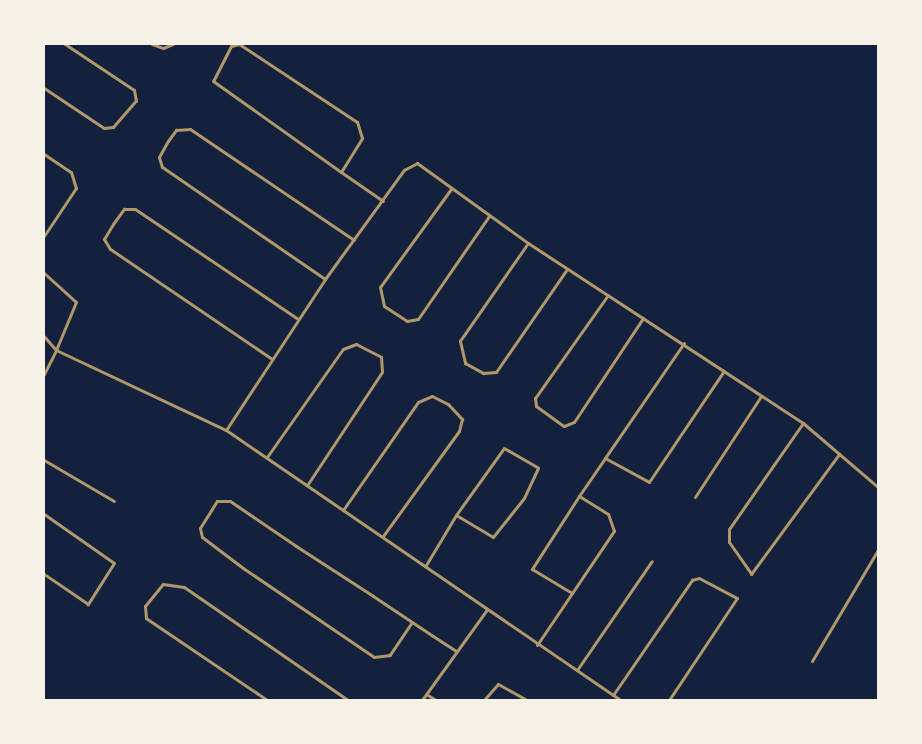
<!DOCTYPE html>
<style>
body{margin:0}
#map{position:relative;width:922px;height:744px;overflow:hidden;background:#14213d;font-family:Arial,sans-serif}
div>[style]{position:absolute}
[style*='--x']{left:calc(var(--x)*1px);top:calc(var(--y)*1px);width:calc(var(--w)*1px);rotate:calc(var(--a)*1deg)}
.minor>*{height:3px;margin:-1.5px;padding:0 1.5px;transform-origin:1.5px;border-radius:1.5px;background:#b1986c}
span{translate:-50% -50%;white-space:nowrap;text-align:center;line-height:1.15;-webkit-text-stroke:5px #f6f1e7;paint-order:stroke}
.frame{position:absolute;inset:0;border:45px solid #f6f1e7;pointer-events:none}
</style>
<div id="map">
<div class="minor">
<i style="--x:152;--y:44;--w:12;--a:20"></i>
<i style="--x:163;--y:48;--w:11;--a:-22"></i>
<i style="--x:44;--y:88;--w:72;--a:33.7"></i>
<i style="--x:104;--y:128;--w:9;--a:-6"></i>
<i style="--x:113;--y:127;--w:35;--a:-49"></i>
<i style="--x:136;--y:101;--w:11;--a:-100"></i>
<i style="--x:134;--y:90;--w:83;--a:-146.3"></i>
<i style="--x:44;--y:154;--w:32;--a:34"></i>
<i style="--x:71;--y:172;--w:17;--a:73"></i>
<i style="--x:76;--y:188;--w:58;--a:123.7"></i>
<i style="--x:341;--y:172;--w:40;--a:-58"></i>
<i style="--x:362;--y:138;--w:17;--a:-107"></i>
<i style="--x:357;--y:122;--w:141;--a:-146.5"></i>
<i style="--x:239;--y:44;--w:8;--a:166"></i>
<i style="--x:231;--y:46;--w:39;--a:117"></i>
<i style="--x:213;--y:81;--w:157;--a:35.4"></i>
<i style="--x:341;--y:172;--w:51;--a:34.6"></i>
<i style="--x:451;--y:189;--w:121;--a:125.9"></i>
<i style="--x:380;--y:287;--w:19;--a:78"></i>
<i style="--x:384;--y:306;--w:27;--a:33"></i>
<i style="--x:407;--y:321;--w:11;--a:-10"></i>
<i style="--x:418;--y:319;--w:125;--a:-55.4"></i>
<i style="--x:528;--y:243;--w:119;--a:124.8"></i>
<i style="--x:460;--y:341;--w:23;--a:77"></i>
<i style="--x:465;--y:363;--w:21;--a:29"></i>
<i style="--x:483;--y:373;--w:13;--a:-4"></i>
<i style="--x:496;--y:372;--w:125;--a:-55.4"></i>
<i style="--x:44;--y:273;--w:43;--a:42.2"></i>
<i style="--x:76;--y:302;--w:52;--a:112.6"></i>
<i style="--x:56;--y:350;--w:18;--a:-131"></i>
<i style="--x:325;--y:279;--w:198;--a:-145.5"></i>
<i style="--x:162;--y:167;--w:10;--a:-107"></i>
<i style="--x:159;--y:157;--w:18;--a:-61"></i>
<i style="--x:168;--y:141;--w:14;--a:-54"></i>
<i style="--x:176;--y:130;--w:14;--a:-4"></i>
<i style="--x:190;--y:129;--w:198;--a:34.1"></i>
<i style="--x:608;--y:295;--w:126;--a:125.3"></i>
<i style="--x:535;--y:398;--w:8;--a:83"></i>
<i style="--x:536;--y:406;--w:34;--a:36"></i>
<i style="--x:564;--y:426;--w:11;--a:-22"></i>
<i style="--x:574;--y:422;--w:125;--a:-56.4"></i>
<i style="--x:684;--y:343;--w:140;--a:124.5"></i>
<i style="--x:605;--y:458;--w:50;--a:28.6"></i>
<i style="--x:649;--y:482;--w:134;--a:-56"></i>
<i style="--x:272;--y:359;--w:196;--a:-145.8"></i>
<i style="--x:110;--y:249;--w:12;--a:-121"></i>
<i style="--x:104;--y:239;--w:17;--a:-59"></i>
<i style="--x:113;--y:224;--w:19;--a:-54"></i>
<i style="--x:124;--y:209;--w:11;--a:0"></i>
<i style="--x:135;--y:209;--w:197;--a:34"></i>
<i style="--x:44;--y:374;--w:27;--a:-63"></i>
<i style="--x:56;--y:350;--w:188;--a:25.2"></i>
<i style="--x:226;--y:430;--w:478;--a:34.4"></i>
<i style="--x:803;--y:423;--w:129;--a:124.9"></i>
<i style="--x:729;--y:529;--w:13;--a:90"></i>
<i style="--x:729;--y:542;--w:39;--a:55"></i>
<i style="--x:751;--y:574;--w:149;--a:-53.7"></i>
<i style="--x:226;--y:430;--w:181;--a:-56.7"></i>
<i style="--x:325;--y:279;--w:135;--a:-54.1"></i>
<i style="--x:404;--y:170;--w:15;--a:-28"></i>
<i style="--x:417;--y:163;--w:137;--a:35.8"></i>
<i style="--x:528;--y:243;--w:329;--a:33.2"></i>
<i style="--x:803;--y:423;--w:99;--a:40.5"></i>
<i style="--x:267;--y:457;--w:132;--a:-54.9"></i>
<i style="--x:343;--y:349;--w:14;--a:-21"></i>
<i style="--x:356;--y:344;--w:28;--a:27"></i>
<i style="--x:381;--y:357;--w:15;--a:86"></i>
<i style="--x:382;--y:372;--w:134;--a:123.5"></i>
<i style="--x:44;--y:460;--w:81;--a:30.4"></i>
<i style="--x:579;--y:496;--w:46;--a:-55.6"></i>
<i style="--x:695;--y:497;--w:121;--a:-56.8"></i>
<i style="--x:343;--y:510;--w:131;--a:-55.2"></i>
<i style="--x:418;--y:402;--w:15;--a:-23"></i>
<i style="--x:432;--y:396;--w:18;--a:27"></i>
<i style="--x:448;--y:404;--w:21;--a:47"></i>
<i style="--x:462;--y:419;--w:12;--a:104"></i>
<i style="--x:459;--y:431;--w:130;--a:125.9"></i>
<i style="--x:44;--y:514;--w:85;--a:35"></i>
<i style="--x:114;--y:563;--w:49;--a:122.4"></i>
<i style="--x:88;--y:604;--w:53;--a:-145.7"></i>
<i style="--x:426;--y:565;--w:58;--a:-59"></i>
<i style="--x:456;--y:515;--w:82;--a:-54.4"></i>
<i style="--x:504;--y:448;--w:39;--a:30"></i>
<i style="--x:538;--y:468;--w:33;--a:115"></i>
<i style="--x:524;--y:498;--w:50;--a:128.5"></i>
<i style="--x:493;--y:537;--w:43;--a:-149.3"></i>
<i style="--x:412;--y:622;--w:40;--a:124"></i>
<i style="--x:390;--y:655;--w:16;--a:173"></i>
<i style="--x:374;--y:657;--w:158;--a:-145.8"></i>
<i style="--x:243;--y:568;--w:51;--a:-142.9"></i>
<i style="--x:202;--y:537;--w:9;--a:-103"></i>
<i style="--x:200;--y:528;--w:32;--a:-58"></i>
<i style="--x:217;--y:501;--w:13;--a:0"></i>
<i style="--x:230;--y:501;--w:80;--a:34.3"></i>
<i style="--x:296;--y:546;--w:92;--a:33"></i>
<i style="--x:373;--y:596;--w:72;--a:33.7"></i>
<i style="--x:433;--y:636;--w:27;--a:33"></i>
<i style="--x:537;--y:645;--w:138;--a:-56"></i>
<i style="--x:614;--y:531;--w:18;--a:-109"></i>
<i style="--x:608;--y:514;--w:34;--a:-148"></i>
<i style="--x:579;--y:496;--w:87;--a:122.8"></i>
<i style="--x:532;--y:569;--w:47;--a:31"></i>
<i style="--x:812;--y:661;--w:129;--a:-59.3"></i>
<i style="--x:577;--y:670;--w:132;--a:-55.5"></i>
<i style="--x:426;--y:694;--w:12;--a:31"></i>
<i style="--x:613;--y:695;--w:140;--a:-55.5"></i>
<i style="--x:692;--y:580;--w:7;--a:-16"></i>
<i style="--x:699;--y:578;--w:43;--a:27.8"></i>
<i style="--x:737;--y:598;--w:123;--a:123.7"></i>
<i style="--x:267;--y:700;--w:146;--a:-145.9"></i>
<i style="--x:146;--y:618;--w:12;--a:-95"></i>
<i style="--x:145;--y:606;--w:28;--a:-51"></i>
<i style="--x:163;--y:584;--w:21;--a:8"></i>
<i style="--x:184;--y:587;--w:199;--a:34.6"></i>
<i style="--x:422;--y:700;--w:110;--a:-54.3"></i>
<i style="--x:484;--y:700;--w:21;--a:-49"></i>
<i style="--x:498;--y:684;--w:33;--a:29"></i>
</div>
<div class="frame"></div>
</div>
